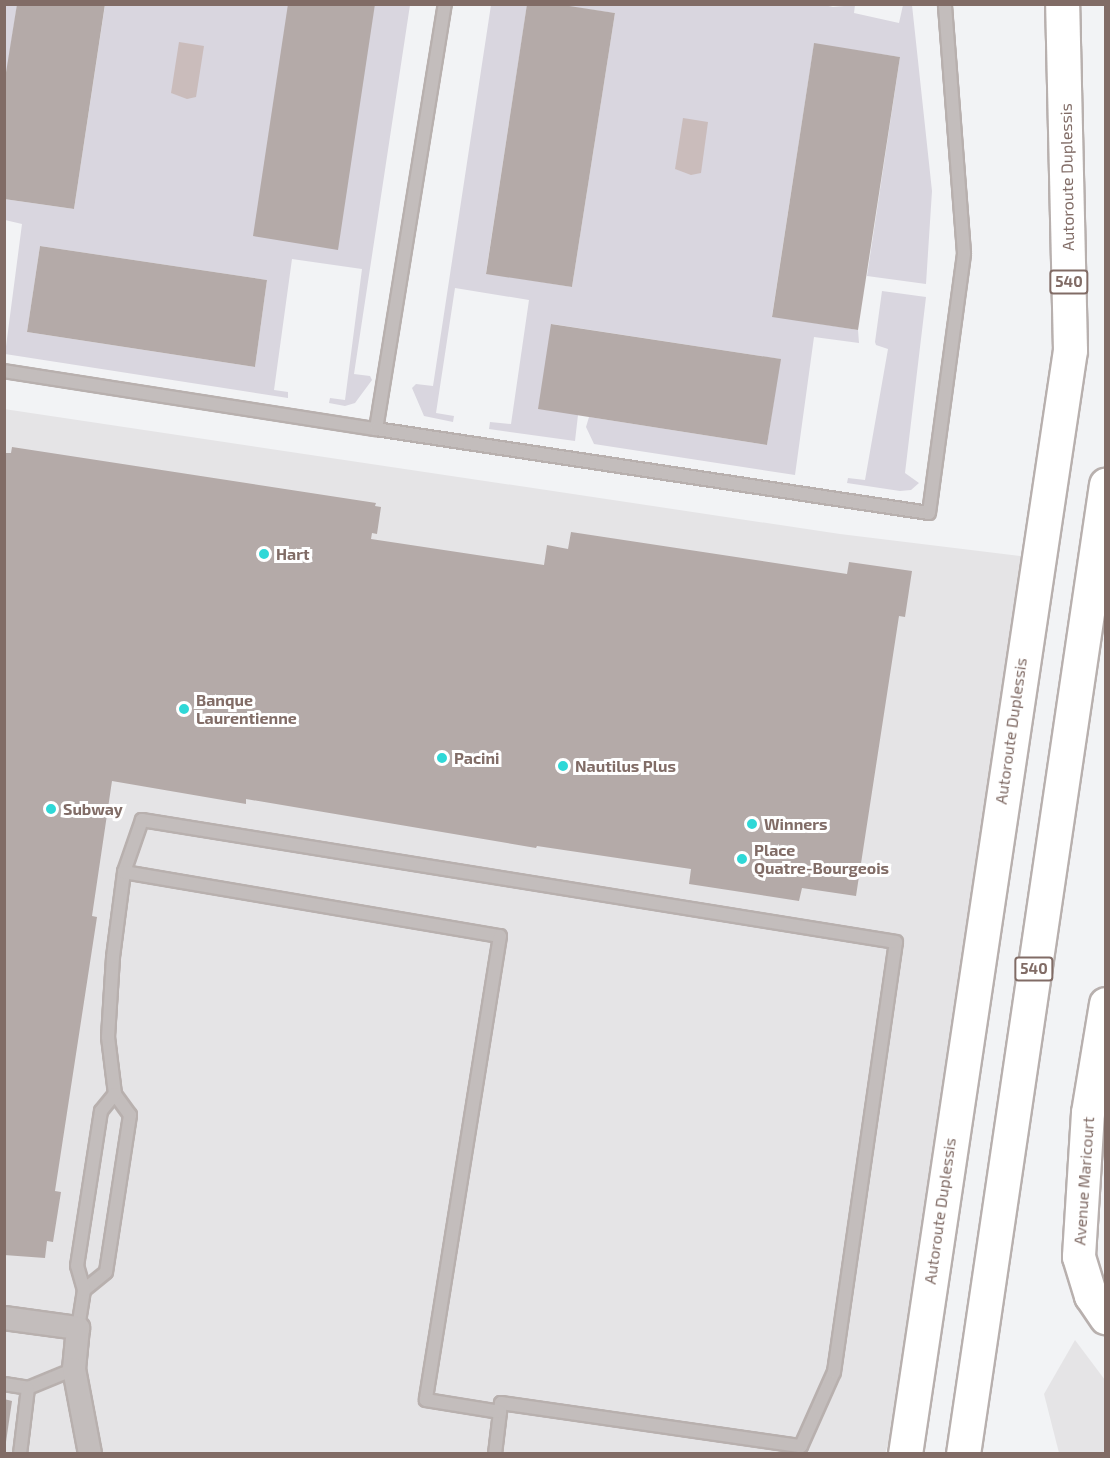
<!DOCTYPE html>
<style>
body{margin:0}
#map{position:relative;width:1110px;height:1458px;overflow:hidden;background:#f2f3f5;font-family:"Exo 2",sans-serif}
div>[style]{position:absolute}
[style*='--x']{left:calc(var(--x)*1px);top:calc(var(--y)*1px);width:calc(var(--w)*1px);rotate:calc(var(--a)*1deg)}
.built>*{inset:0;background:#e5e4e6}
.green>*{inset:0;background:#d9d6df}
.water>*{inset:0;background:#cabcbb}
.building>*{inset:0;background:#b4aaa8}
.roads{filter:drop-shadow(2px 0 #b8b0ae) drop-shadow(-2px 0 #b8b0ae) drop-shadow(0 2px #b8b0ae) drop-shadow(0 -2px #b8b0ae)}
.lane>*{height:12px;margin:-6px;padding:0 6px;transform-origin:6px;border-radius:6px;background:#c3bdbc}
.street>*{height:22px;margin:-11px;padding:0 11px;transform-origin:11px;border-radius:11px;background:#c3bdbc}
.secondary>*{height:32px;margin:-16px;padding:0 16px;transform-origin:16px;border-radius:16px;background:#fff}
.highway>*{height:33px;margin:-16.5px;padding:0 16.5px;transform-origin:16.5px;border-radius:16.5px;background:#fff}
.dots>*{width:16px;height:16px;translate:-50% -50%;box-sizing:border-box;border:3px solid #fff;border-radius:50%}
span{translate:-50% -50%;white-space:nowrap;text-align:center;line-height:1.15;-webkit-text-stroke:6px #fff;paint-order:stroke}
.shield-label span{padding:2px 4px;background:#fff;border:2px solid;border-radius:4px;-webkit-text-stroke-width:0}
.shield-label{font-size:15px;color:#816c66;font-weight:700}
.street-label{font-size:16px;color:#816c66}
.poi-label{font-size:16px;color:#816c66;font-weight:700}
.left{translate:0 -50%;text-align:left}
.frame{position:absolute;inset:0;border:6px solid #816c66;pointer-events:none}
</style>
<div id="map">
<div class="built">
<i style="clip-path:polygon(4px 409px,840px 534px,1037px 558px,917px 1366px,885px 1453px,5px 1453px)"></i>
<i style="clip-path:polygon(1075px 1340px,1105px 1380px,1105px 1453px,1059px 1453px,1044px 1394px)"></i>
</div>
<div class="green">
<i style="clip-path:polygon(819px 4px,833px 7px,855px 5px,854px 13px,899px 23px,903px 5px,912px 5px,932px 191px,926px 284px,867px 276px,900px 57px,814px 44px,772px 316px,858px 330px,859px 343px,814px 337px,795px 475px,594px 444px,586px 427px,589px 417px,767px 445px,780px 359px,552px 324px,578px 415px,575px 441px,489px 429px,490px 422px,511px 424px,529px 300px,455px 288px,436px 413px,454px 416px,453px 422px,424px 416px,412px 388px,416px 384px,433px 386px,491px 5px,527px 5px,486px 273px,572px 287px,615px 13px,556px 5px)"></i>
<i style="clip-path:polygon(5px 5px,17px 5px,5px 85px)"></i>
<i style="clip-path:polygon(evenodd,105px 5px,410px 5px,354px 374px,370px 376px,372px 380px,355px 403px,345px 406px,329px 403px,330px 398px,345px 400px,362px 269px,292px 259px,274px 390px,288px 392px,288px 398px,5px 354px,22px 224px,5px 220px,4px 199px,74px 209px,105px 5px,40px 246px,267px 280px,255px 367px,27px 332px,40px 246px)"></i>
<i style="clip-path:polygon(882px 291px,926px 297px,905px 473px,919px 483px,911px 490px,900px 491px,847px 483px,848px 478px,865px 480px,888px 349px,876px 345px,875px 342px)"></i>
</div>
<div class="water">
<i style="clip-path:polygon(179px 42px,204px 46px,196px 97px,187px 99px,171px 93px)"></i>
<i style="clip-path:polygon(683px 118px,708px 122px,701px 173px,691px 175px,675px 169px)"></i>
</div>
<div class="building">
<i style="clip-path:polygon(17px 4px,105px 4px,74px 209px,4px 199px,4px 85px)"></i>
<i style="clip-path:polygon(288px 4px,375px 4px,338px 250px,253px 236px)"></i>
<i style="clip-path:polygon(527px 4px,556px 4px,615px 13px,572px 287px,486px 274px)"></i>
<i style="clip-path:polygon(814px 43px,900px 57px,858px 330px,772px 317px)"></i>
<i style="clip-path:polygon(40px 246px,267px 280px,255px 367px,27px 332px)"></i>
<i style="clip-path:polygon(551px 324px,781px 359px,767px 445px,538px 409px)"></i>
<i style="clip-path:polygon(12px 447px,376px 503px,375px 506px,381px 507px,377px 534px,372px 533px,371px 539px,544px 565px,547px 545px,568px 549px,571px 532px,847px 574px,849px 562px,912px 571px,905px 617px,899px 616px,856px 896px,802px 888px,799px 901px,689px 884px,691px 869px,537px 846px,536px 848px,246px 799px,246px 804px,112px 781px,92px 916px,97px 917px,55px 1191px,61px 1192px,53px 1242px,47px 1241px,45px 1258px,4px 1255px,4px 453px,11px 453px)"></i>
<i style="clip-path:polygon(4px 1399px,12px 1401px,6px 1442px,4px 1442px)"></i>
</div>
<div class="roads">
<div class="lane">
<i style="--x:4;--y:371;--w:376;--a:8.9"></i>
<i style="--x:376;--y:429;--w:431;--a:-80.8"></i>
<i style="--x:376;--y:429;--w:559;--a:8.64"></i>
<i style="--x:929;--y:513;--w:262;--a:-82.3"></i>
<i style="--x:964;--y:253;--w:250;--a:-94.4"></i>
<i style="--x:84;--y:1290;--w:28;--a:-39"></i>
<i style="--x:106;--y:1272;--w:159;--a:-81.3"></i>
<i style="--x:130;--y:1115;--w:26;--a:-126"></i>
<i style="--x:115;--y:1094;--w:57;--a:-97"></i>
<i style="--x:108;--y:1037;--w:80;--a:-86.4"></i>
<i style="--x:113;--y:957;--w:86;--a:-82.6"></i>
<i style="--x:78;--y:1328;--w:38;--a:-81"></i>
<i style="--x:84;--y:1290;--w:25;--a:-106"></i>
<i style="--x:77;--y:1266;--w:157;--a:-81.2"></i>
<i style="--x:101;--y:1111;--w:22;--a:-51"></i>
<i style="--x:4;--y:1384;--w:24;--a:9"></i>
<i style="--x:28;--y:1388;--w:50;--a:-22.4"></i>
<i style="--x:20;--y:1454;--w:66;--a:-83.1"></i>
<i style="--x:495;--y:1454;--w:42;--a:-83.2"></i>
<i style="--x:500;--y:1412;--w:9;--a:-84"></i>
<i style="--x:501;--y:1403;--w:303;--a:8.2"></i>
<i style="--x:801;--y:1446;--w:81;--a:-66"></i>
<i style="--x:834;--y:1372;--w:434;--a:-81.8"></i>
<i style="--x:896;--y:942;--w:764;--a:-170.81"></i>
<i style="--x:142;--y:820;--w:55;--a:109.1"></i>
<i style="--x:124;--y:872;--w:381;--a:9.7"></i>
<i style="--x:500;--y:936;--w:470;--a:99.1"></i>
<i style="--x:426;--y:1400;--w:75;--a:9.2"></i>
</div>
<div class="street">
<i style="--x:4;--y:1318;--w:75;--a:7.7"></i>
<i style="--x:78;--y:1328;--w:41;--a:95.6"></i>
<i style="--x:74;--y:1369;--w:86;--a:79.3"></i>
</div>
<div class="secondary">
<i style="--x:1106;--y:1004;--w:110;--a:99.4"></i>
<i style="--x:1088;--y:1113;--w:144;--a:93.6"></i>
<i style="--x:1079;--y:1257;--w:41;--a:72.9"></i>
<i style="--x:1091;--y:1296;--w:27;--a:56"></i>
</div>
<div class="highway">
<i style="--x:905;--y:1454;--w:1116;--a:-81.5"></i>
<i style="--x:1070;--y:350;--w:346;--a:-91.3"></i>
<i style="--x:963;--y:1454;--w:980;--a:-81.61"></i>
</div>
</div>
<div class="dots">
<i style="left:264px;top:554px;background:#2fd8d7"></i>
<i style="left:184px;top:709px;background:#2fd8d7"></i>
<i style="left:442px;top:758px;background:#2fd8d7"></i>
<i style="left:563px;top:766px;background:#2fd8d7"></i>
<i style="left:51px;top:809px;background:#2fd8d7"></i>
<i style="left:752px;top:824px;background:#2fd8d7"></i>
<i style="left:742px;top:859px;background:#2fd8d7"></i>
</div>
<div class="shield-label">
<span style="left:1069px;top:282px">540</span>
<span style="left:1034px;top:969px">540</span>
</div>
<div class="street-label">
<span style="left:1067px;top:177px;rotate:-91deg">Autoroute Duplessis</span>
<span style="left:1011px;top:731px;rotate:-82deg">Autoroute Duplessis</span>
<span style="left:1084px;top:1181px;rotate:-86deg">Avenue Maricourt</span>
<span style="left:940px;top:1211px;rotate:-82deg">Autoroute Duplessis</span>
</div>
<div class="poi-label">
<span class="left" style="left:276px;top:554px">Hart</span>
<span class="left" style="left:196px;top:709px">Banque<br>Laurentienne</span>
<span class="left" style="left:454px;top:758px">Pacini</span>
<span class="left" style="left:575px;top:766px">Nautilus Plus</span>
<span class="left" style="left:63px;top:809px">Subway</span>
<span class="left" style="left:764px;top:824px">Winners</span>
<span class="left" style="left:754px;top:859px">Place<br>Quatre-Bourgeois</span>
</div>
<div class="frame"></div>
</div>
